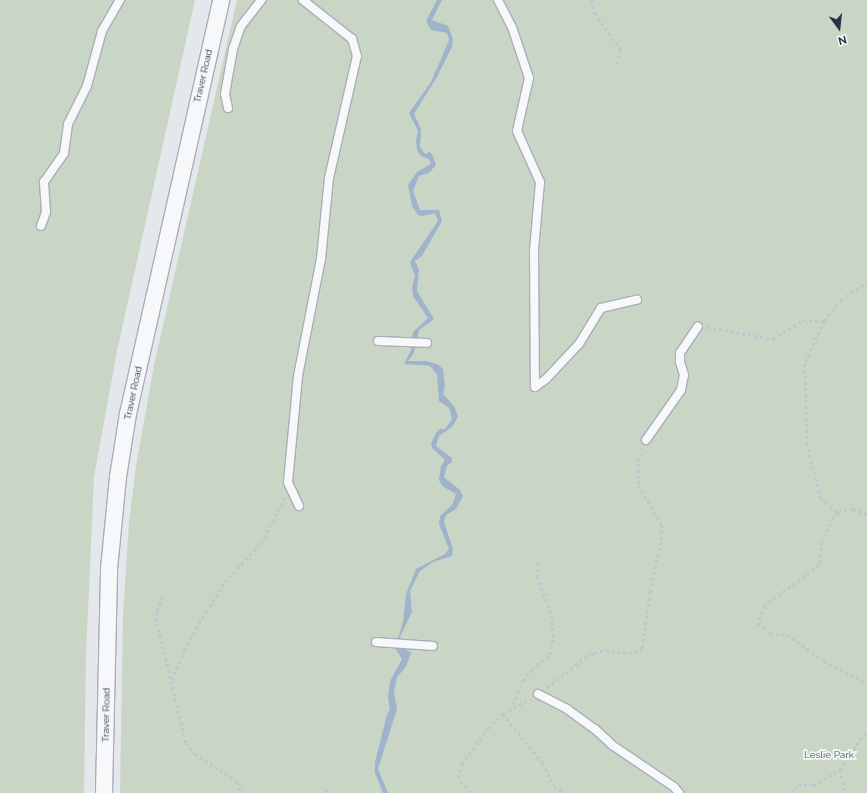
<!DOCTYPE html>
<style>
body{margin:0}
#map{position:relative;width:867px;height:793px;overflow:hidden;background:#e4e7ec;font-family:Raleway,sans-serif}
div>[style]{position:absolute}
[style*='--x']{left:calc(var(--x)*1px);top:calc(var(--y)*1px);width:calc(var(--w)*1px);rotate:calc(var(--a)*1deg)}
.green>*{inset:0;background:#c9d6c5}
.water>*{inset:0;background:#9fb4cc}
.path>*{height:2.5px;margin-top:-1.25px;transform-origin:0;background:repeating-linear-gradient(90deg,#c2c5cb 0 3px,transparent 0 6px)}
.roads{filter:drop-shadow(1px 0 #a9aeb7) drop-shadow(-1px 0 #a9aeb7) drop-shadow(0 1px #a9aeb7) drop-shadow(0 -1px #a9aeb7)}
.lane>*{height:8px;margin:-4px;padding:0 4px;transform-origin:4px;border-radius:4px;background:#f7f8fa}
.street>*{height:16px;margin:-8px;padding:0 8px;transform-origin:8px;border-radius:8px;background:#f7f8fa}
span{translate:-50% -50%;white-space:nowrap;text-align:center;line-height:1.15;-webkit-text-stroke:3.5px #f4f6f9;paint-order:stroke}
.street-label{font-size:10px;color:#2b3445}
.park-label{font-size:10px;color:#3f6138}
.north{position:absolute;left:819px;top:8px;width:40px;height:40px;-webkit-text-stroke:3px #f4f6f9;paint-order:stroke;rotate:165deg;font-size:11px;font-weight:700;line-height:16px;text-align:center;color:#2b3445}
.north::after{content:'';display:block;margin:auto;width:14px;height:18px;background:#2b3445;clip-path:polygon(50% 0,100% 100%,50% 72%,0 100%)}
</style>
<div id="map">
<div class="green">
<i style="clip-path:polygon(0 0,195px 0,117px 351px,94px 477px,86px 656px,84px 793px,0 793px)"></i>
<i style="clip-path:polygon(237px 0,867px 0,867px 793px,120px 793px,123px 615px,129px 522px,136px 466px,154px 365px)"></i>
</div>
<div class="water">
<i style="clip-path:polygon(437px 0,442px 0,432px 20px,448px 26px,453px 39px,452px 47px,437px 77px,414px 114px,421px 129px,420px 147px,425px 154px,430px 152px,433px 156px,436px 165px,429px 173px,419px 176px,413px 191px,420px 210px,439px 210px,442px 221px,422px 256px,415px 261px,419px 270px,417px 291px,434px 319px,419px 330px,414px 353px,408px 361px,426px 361px,437px 364px,443px 369px,445px 386px,443px 394px,454px 406px,458px 416px,453px 426px,439px 436px,436px 446px,452px 458px,452px 462px,447px 466px,444px 477px,460px 490px,463px 496px,456px 509px,446px 515px,444px 522px,453px 549px,452px 556px,433px 562px,420px 571px,410px 591px,412px 612px,400px 637px,401px 646px,411px 653px,406px 667px,397px 677px,394px 692px,397px 709px,378px 769px,388px 793px,383px 793px,375px 773px,375px 762px,386px 718px,390px 709px,388px 698px,390px 681px,402px 659px,395px 648px,403px 622px,406px 594px,416px 569px,445px 554px,449px 549px,439px 524px,440px 516px,452px 505px,456px 494px,442px 486px,439px 480px,441px 466px,445px 460px,432px 448px,431px 443px,436px 433px,440px 429px,445px 429px,452px 419px,449px 408px,439px 401px,437px 374px,430px 366px,404px 364px,411px 350px,413px 332px,428px 318px,413px 296px,412px 287px,415px 276px,410px 262px,438px 221px,435px 213px,422px 216px,418px 215px,412px 206px,408px 185px,417px 172px,431px 164px,429px 159px,421px 156px,417px 150px,416px 140px,418px 131px,409px 113px,431px 82px,449px 40px,447px 33px,431px 30px,426px 21px)"></i>
</div>
<div class="path">
<i style="--x:591;--y:0;--w:14;--a:73"></i>
<i style="--x:595;--y:13;--w:45;--a:54.9"></i>
<i style="--x:621;--y:50;--w:16;--a:104"></i>
<i style="--x:824;--y:321;--w:47;--a:113.8"></i>
<i style="--x:805;--y:364;--w:79;--a:88.5"></i>
<i style="--x:807;--y:443;--w:57;--a:75.7"></i>
<i style="--x:821;--y:498;--w:23;--a:41"></i>
<i style="--x:707;--y:327;--w:67;--a:10.3"></i>
<i style="--x:773;--y:339;--w:36;--a:-32"></i>
<i style="--x:803;--y:320;--w:21;--a:3"></i>
<i style="--x:824;--y:321;--w:27;--a:-51"></i>
<i style="--x:841;--y:300;--w:32;--a:-35"></i>
<i style="--x:867;--y:515;--w:15;--a:-157"></i>
<i style="--x:853;--y:509;--w:16;--a:165"></i>
<i style="--x:838;--y:513;--w:7;--a:135"></i>
<i style="--x:833;--y:518;--w:26;--a:115"></i>
<i style="--x:822;--y:542;--w:23;--a:97"></i>
<i style="--x:819;--y:565;--w:68;--a:142.8"></i>
<i style="--x:765;--y:606;--w:18;--a:112"></i>
<i style="--x:758;--y:623;--w:16;--a:40"></i>
<i style="--x:770;--y:633;--w:17;--a:7"></i>
<i style="--x:787;--y:635;--w:45;--a:35.1"></i>
<i style="--x:824;--y:661;--w:48;--a:27.1"></i>
<i style="--x:163;--y:597;--w:16;--a:112"></i>
<i style="--x:157;--y:612;--w:11;--a:90"></i>
<i style="--x:157;--y:623;--w:123;--a:76.4"></i>
<i style="--x:186;--y:743;--w:14;--a:51"></i>
<i style="--x:195;--y:754;--w:51;--a:33.1"></i>
<i style="--x:238;--y:782;--w:11;--a:75"></i>
<i style="--x:172;--y:680;--w:32;--a:-68"></i>
<i style="--x:184;--y:650;--w:44;--a:-59.9"></i>
<i style="--x:206;--y:612;--w:36;--a:-58"></i>
<i style="--x:225;--y:582;--w:53;--a:-47.3"></i>
<i style="--x:261;--y:543;--w:51;--a:-62.9"></i>
<i style="--x:547;--y:688;--w:49;--a:-39.2"></i>
<i style="--x:585;--y:657;--w:10;--a:-24"></i>
<i style="--x:594;--y:653;--w:12;--a:-14"></i>
<i style="--x:606;--y:650;--w:11;--a:15"></i>
<i style="--x:617;--y:653;--w:18;--a:0"></i>
<i style="--x:635;--y:653;--w:9;--a:-36"></i>
<i style="--x:642;--y:648;--w:57;--a:-81.9"></i>
<i style="--x:650;--y:592;--w:53;--a:-78.1"></i>
<i style="--x:661;--y:540;--w:15;--a:-90"></i>
<i style="--x:661;--y:525;--w:46;--a:-119.9"></i>
<i style="--x:638;--y:485;--w:23;--a:-90"></i>
<i style="--x:638;--y:462;--w:14;--a:-73"></i>
<i style="--x:510;--y:710;--w:32;--a:-66"></i>
<i style="--x:523;--y:681;--w:15;--a:-53"></i>
<i style="--x:532;--y:669;--w:23;--a:-38"></i>
<i style="--x:550;--y:655;--w:12;--a:-76"></i>
<i style="--x:553;--y:643;--w:30;--a:-94"></i>
<i style="--x:551;--y:613;--w:38;--a:-112"></i>
<i style="--x:537;--y:578;--w:17;--a:-87"></i>
<i style="--x:503;--y:714;--w:63;--a:50.8"></i>
<i style="--x:543;--y:763;--w:25;--a:64"></i>
<i style="--x:554;--y:786;--w:14;--a:30"></i>
<i style="--x:840;--y:770;--w:24;--a:75"></i>
<i style="--x:326;--y:793;--w:6;--a:-90"></i>
<i style="--x:470;--y:793;--w:19;--a:-129"></i>
<i style="--x:458;--y:778;--w:15;--a:-74"></i>
<i style="--x:462;--y:764;--w:44;--a:-54.2"></i>
<i style="--x:488;--y:728;--w:21;--a:-43"></i>
<i style="--x:503;--y:714;--w:30;--a:-30"></i>
<i style="--x:791;--y:793;--w:11;--a:-49"></i>
<i style="--x:798;--y:785;--w:15;--a:0"></i>
<i style="--x:813;--y:785;--w:31;--a:-29"></i>
<i style="--x:840;--y:770;--w:48;--a:-56"></i>
</div>
<div class="roads">
<div class="lane">
<i style="--x:498;--y:0;--w:30;--a:63"></i>
<i style="--x:512;--y:27;--w:54;--a:71.6"></i>
<i style="--x:529;--y:78;--w:54;--a:102.8"></i>
<i style="--x:517;--y:131;--w:56;--a:65.7"></i>
<i style="--x:540;--y:182;--w:69;--a:95"></i>
<i style="--x:534;--y:251;--w:136;--a:89.6"></i>
<i style="--x:535;--y:387;--w:14;--a:-36"></i>
<i style="--x:546;--y:379;--w:48;--a:-46.7"></i>
<i style="--x:579;--y:344;--w:42;--a:-58.6"></i>
<i style="--x:601;--y:308;--w:37;--a:-13"></i>
<i style="--x:228;--y:108;--w:14;--a:-102"></i>
<i style="--x:225;--y:94;--w:46;--a:-79.9"></i>
<i style="--x:233;--y:49;--w:24;--a:-71"></i>
<i style="--x:241;--y:26;--w:33;--a:-52"></i>
<i style="--x:41;--y:226;--w:15;--a:-70"></i>
<i style="--x:46;--y:212;--w:30;--a:-94"></i>
<i style="--x:44;--y:182;--w:35;--a:-55"></i>
<i style="--x:64;--y:153;--w:29;--a:-82"></i>
<i style="--x:68;--y:124;--w:42;--a:-63.4"></i>
<i style="--x:87;--y:86;--w:57;--a:-74.7"></i>
<i style="--x:102;--y:31;--w:36;--a:-60"></i>
<i style="--x:378;--y:341;--w:49;--a:2.3"></i>
<i style="--x:646;--y:440;--w:61;--a:-55"></i>
<i style="--x:681;--y:390;--w:15;--a:-79"></i>
<i style="--x:684;--y:375;--w:14;--a:-107"></i>
<i style="--x:680;--y:362;--w:9;--a:-90"></i>
<i style="--x:680;--y:353;--w:32;--a:-56"></i>
<i style="--x:299;--y:506;--w:26;--a:-115"></i>
<i style="--x:288;--y:482;--w:106;--a:-84.6"></i>
<i style="--x:298;--y:376;--w:119;--a:-78.9"></i>
<i style="--x:321;--y:259;--w:81;--a:-84.4"></i>
<i style="--x:329;--y:178;--w:125;--a:-77.1"></i>
<i style="--x:357;--y:56;--w:18;--a:-106"></i>
<i style="--x:352;--y:39;--w:63;--a:-141.5"></i>
<i style="--x:376;--y:642;--w:57;--a:4"></i>
<i style="--x:538;--y:694;--w:33;--a:27"></i>
<i style="--x:567;--y:709;--w:34;--a:36"></i>
<i style="--x:595;--y:729;--w:23;--a:43"></i>
<i style="--x:612;--y:745;--w:75;--a:34.1"></i>
<i style="--x:674;--y:787;--w:8;--a:50"></i>
</div>
<div class="street">
<i style="--x:104;--y:793;--w:224;--a:-88.7"></i>
<i style="--x:109;--y:569;--w:92;--a:-84.4"></i>
<i style="--x:118;--y:477;--w:64;--a:-81"></i>
<i style="--x:128;--y:414;--w:424;--a:-77.3"></i>
</div>
</div>
<div class="street-label">
<span style="left:203px;top:76px;rotate:-77deg">Traver Road</span>
<span style="left:133px;top:393px;rotate:-78deg">Traver Road</span>
<span style="left:106px;top:715px;rotate:-89deg">Traver Road</span>
</div>
<div class="park-label">
<span style="left:829px;top:755px">Leslie Park</span>
</div>
<div class="north">N</div>
</div>
